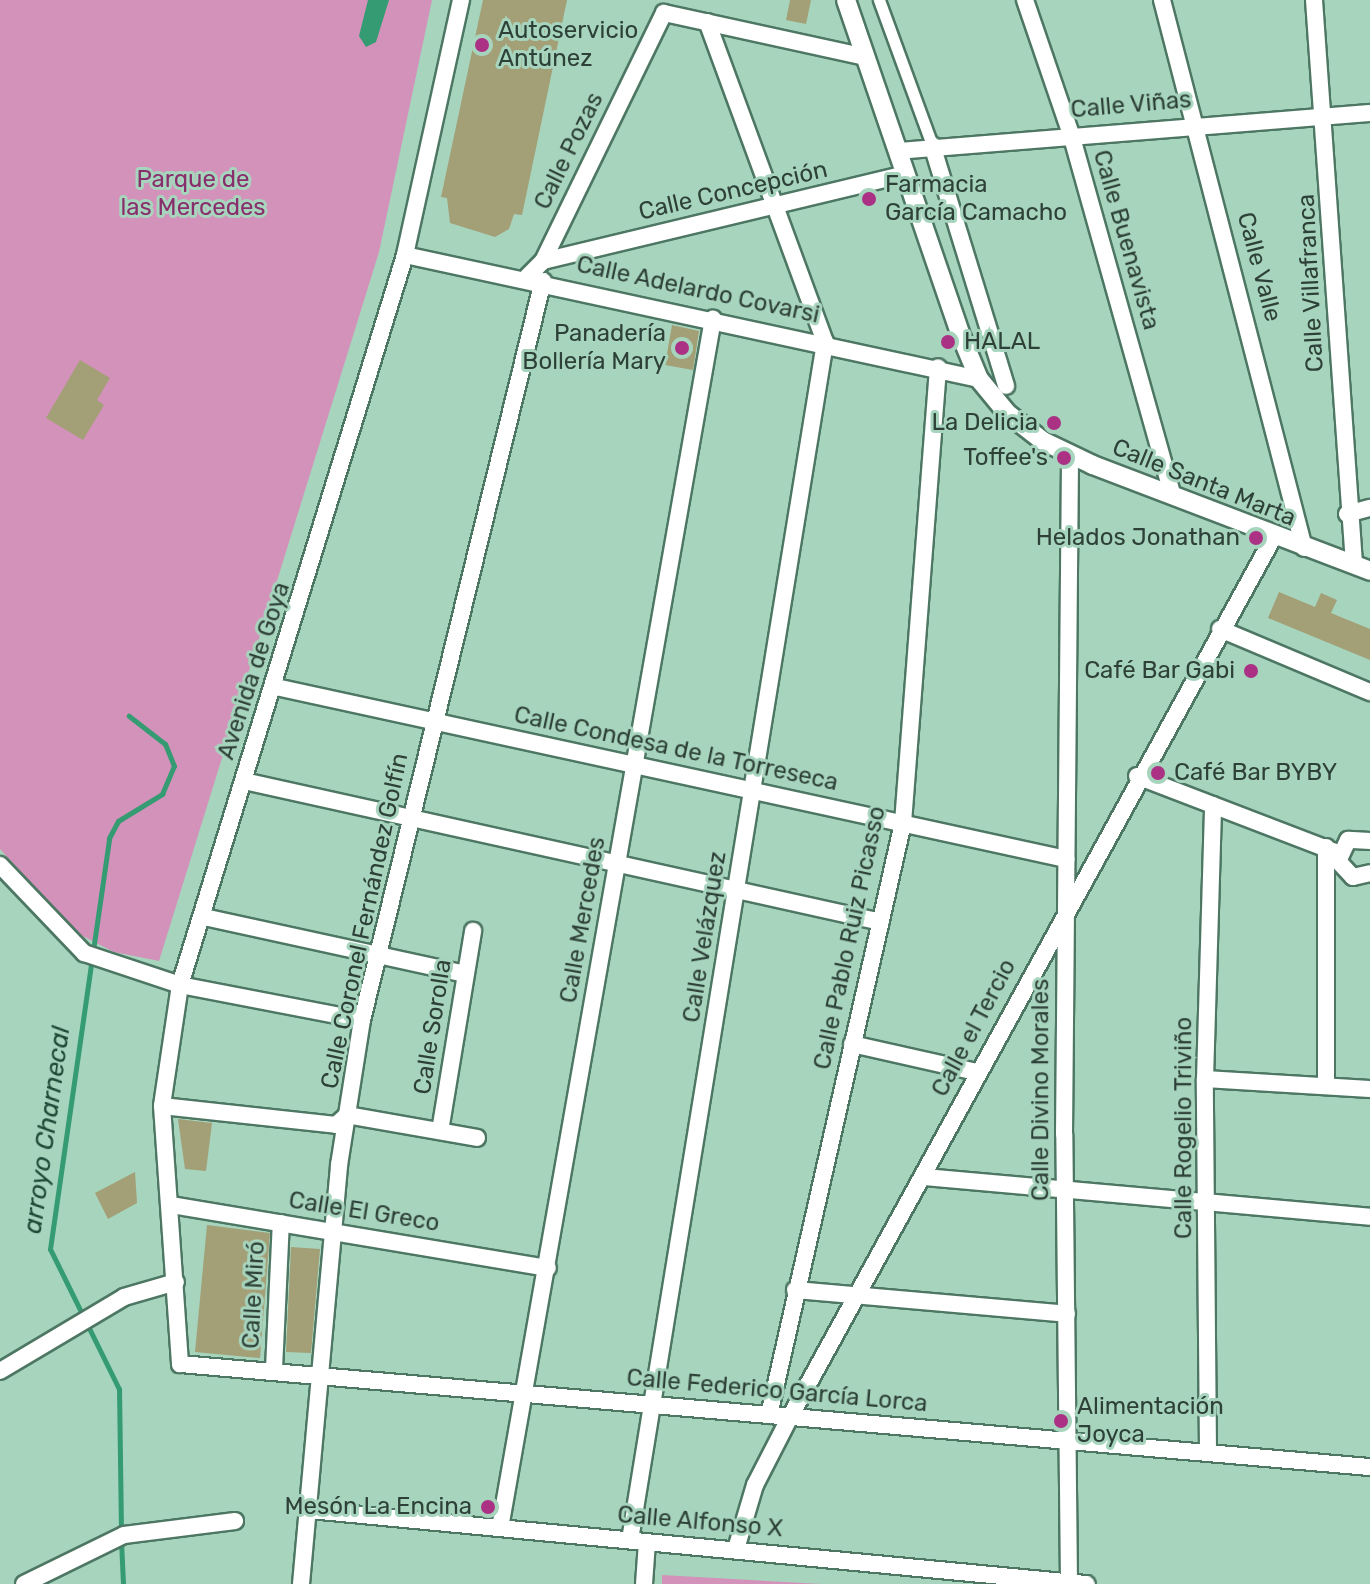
<!DOCTYPE html>
<meta charset="utf-8">
<style>
body{margin:0}
#map{position:relative;width:1370px;height:1584px;overflow:hidden;background:#a7d4bd;font-family:Rubik,sans-serif}
div>[style]{position:absolute}
[style*='--x']{left:calc(var(--x)*1px);top:calc(var(--y)*1px);width:calc(var(--w)*1px);rotate:calc(var(--a)*1deg)}
.green>*{inset:0;background:#d392b9}
.water>*{inset:0;background:#349b72}
.stream>*{height:5px;margin:-2.5px;padding:0 2.5px;transform-origin:2.5px;border-radius:2.5px;background:#349b72}
.building>*{inset:0;background:#a39f76}
.roads{filter:drop-shadow(2px 0 #4d7763) drop-shadow(-2px 0 #4d7763) drop-shadow(0 2px #4d7763) drop-shadow(0 -2px #4d7763)}
.pedestrian>*{height:11px;margin:-5.5px;padding:0 5.5px;transform-origin:5.5px;border-radius:5.5px;background:#fff}
.minor>*{height:16px;margin:-8px;padding:0 8px;transform-origin:8px;border-radius:8px;background:#fff}
.tertiary>*{height:18px;margin:-9px;padding:0 9px;transform-origin:9px;border-radius:9px;background:#fff}
.dots>*{width:22px;height:22px;translate:-50% -50%;box-sizing:border-box;border:4px solid #a7d4bd;border-radius:50%}
span{translate:-50% -50%;white-space:nowrap;text-align:center;line-height:1.15;-webkit-text-stroke:6px #a7d4bd;paint-order:stroke}
.poi-label{font-size:24px;color:#2e4138}
.left{translate:0 -50%;text-align:left}
.right{translate:-100% -50%;text-align:right}
.street-label{font-size:24px;color:#2e4138}
.park-label{font-size:24px;color:#892e6c}
.water-label{font-size:26px;color:#1f4937;font-style:italic}
</style>
<div id="map">
<div class="green">
<i style="clip-path:polygon(0 0,432px 0,379px 252px,159px 961px,114px 952px,75px 932px,0 849px)"></i>
<i style="clip-path:polygon(662px 1575px,821px 1584px,662px 1584px)"></i>
</div>
<div class="water">
<i style="clip-path:polygon(368px 0,389px 0,376px 42px,366px 47px,359px 36px)"></i>
</div>
<div class="stream">
<i style="--x:121;--y:1531;--w:142;--a:-90.8"></i>
<i style="--x:119;--y:1389;--w:156;--a:-116.2"></i>
<i style="--x:50;--y:1249;--w:415;--a:-81.8"></i>
<i style="--x:109;--y:838;--w:19;--a:-62"></i>
<i style="--x:118;--y:821;--w:52;--a:-31.5"></i>
<i style="--x:162;--y:794;--w:30;--a:-67"></i>
<i style="--x:174;--y:766;--w:24;--a:-112"></i>
<i style="--x:165;--y:744;--w:46;--a:-142.1"></i>
<i style="--x:121;--y:1541;--w:43;--a:87.3"></i>
</div>
<div class="building">
<i style="clip-path:polygon(483px 0,567px 0,522px 215px,514px 214px,509px 229px,495px 237px,450px 223px,447px 198px,441px 197px)"></i>
<i style="clip-path:polygon(790px 0,811px 0,806px 24px,786px 20px)"></i>
<i style="clip-path:polygon(672px 325px,699px 331px,693px 370px,665px 365px)"></i>
<i style="clip-path:polygon(80px 360px,110px 378px,97px 400px,104px 405px,83px 440px,46px 418px)"></i>
<i style="clip-path:polygon(1279px 592px,1315px 607px,1321px 593px,1337px 600px,1331px 613px,1370px 629px,1370px 660px,1268px 618px)"></i>
<i style="clip-path:polygon(178px 1119px,212px 1123px,206px 1171px,185px 1169px)"></i>
<i style="clip-path:polygon(135px 1172px,137px 1203px,108px 1219px,95px 1193px)"></i>
<i style="clip-path:polygon(207px 1225px,270px 1233px,260px 1358px,195px 1352px)"></i>
<i style="clip-path:polygon(291px 1247px,320px 1249px,311px 1353px,286px 1352px)"></i>
</div>
<div class="roads">
<div class="pedestrian">
<i style="--x:879;--y:0;--w:154;--a:69.9"></i>
</div>
<div class="minor">
<i style="--x:461;--y:0;--w:261;--a:102.4"></i>
<i style="--x:405;--y:255;--w:764;--a:107.13"></i>
<i style="--x:180;--y:985;--w:122;--a:98.5"></i>
<i style="--x:162;--y:1106;--w:259;--a:86"></i>
<i style="--x:180;--y:1364;--w:1194;--a:4.95"></i>
<i style="--x:1025;--y:0;--w:142;--a:71.1"></i>
<i style="--x:1071;--y:134;--w:376;--a:74.3"></i>
<i style="--x:1162;--y:0;--w:566;--a:75.47"></i>
<i style="--x:1314;--y:0;--w:565;--a:85.94"></i>
<i style="--x:932;--y:145;--w:252;--a:72.9"></i>
<i style="--x:898;--y:151;--w:474;--a:-4.6"></i>
<i style="--x:405;--y:255;--w:587;--a:12.19"></i>
<i style="--x:543;--y:261;--w:372;--a:-13.5"></i>
<i style="--x:527;--y:277;--w:23;--a:-45"></i>
<i style="--x:543;--y:261;--w:276;--a:-64"></i>
<i style="--x:664;--y:13;--w:206;--a:12.3"></i>
<i style="--x:1347;--y:514;--w:24;--a:-15"></i>
<i style="--x:1220;--y:629;--w:163;--a:22.8"></i>
<i style="--x:276;--y:687;--w:809;--a:12.28"></i>
<i style="--x:1137;--y:776;--w:215;--a:21"></i>
<i style="--x:244;--y:781;--w:652;--a:12.48"></i>
<i style="--x:1370;--y:841;--w:22;--a:-177"></i>
<i style="--x:1348;--y:840;--w:23;--a:115"></i>
<i style="--x:1338;--y:861;--w:22;--a:47"></i>
<i style="--x:1353;--y:877;--w:17;--a:-13"></i>
<i style="--x:1326;--y:847;--w:239;--a:90"></i>
<i style="--x:0;--y:865;--w:122;--a:46.3"></i>
<i style="--x:84;--y:953;--w:101;--a:18.4"></i>
<i style="--x:180;--y:985;--w:185;--a:10.9"></i>
<i style="--x:204;--y:917;--w:267;--a:12.3"></i>
<i style="--x:852;--y:1044;--w:127;--a:12.7"></i>
<i style="--x:1205;--y:1079;--w:165;--a:3.5"></i>
<i style="--x:162;--y:1106;--w:175;--a:6.2"></i>
<i style="--x:336;--y:1125;--w:15;--a:-42"></i>
<i style="--x:347;--y:1115;--w:132;--a:10"></i>
<i style="--x:440;--y:1131;--w:203;--a:-80.6"></i>
<i style="--x:924;--y:1177;--w:448;--a:5.1"></i>
<i style="--x:171;--y:1205;--w:382;--a:9.5"></i>
<i style="--x:795;--y:1290;--w:273;--a:5"></i>
<i style="--x:274;--y:1369;--w:146;--a:-87.3"></i>
<i style="--x:0;--y:1371;--w:144;--a:-30.8"></i>
<i style="--x:124;--y:1297;--w:54;--a:-16.1"></i>
<i style="--x:769;--y:1415;--w:607;--a:-77.25"></i>
<i style="--x:903;--y:823;--w:457;--a:-85.6"></i>
<i style="--x:1208;--y:1451;--w:372;--a:-90.5"></i>
<i style="--x:1205;--y:1079;--w:274;--a:-88.3"></i>
<i style="--x:310;--y:1510;--w:780;--a:5.45"></i>
<i style="--x:500;--y:1528;--w:1228;--a:-80.01"></i>
<i style="--x:630;--y:1540;--w:1214;--a:-80.75"></i>
<i style="--x:825;--y:342;--w:341;--a:-110.2"></i>
<i style="--x:736;--y:1549;--w:67;--a:-73.5"></i>
<i style="--x:755;--y:1485;--w:76;--a:-62.8"></i>
<i style="--x:790;--y:1417;--w:1003;--a:-61.21"></i>
<i style="--x:1069;--y:1583;--w:449;--a:-90.6"></i>
<i style="--x:1064;--y:1134;--w:680;--a:-89.49"></i>
<i style="--x:24;--y:1584;--w:111;--a:-26.1"></i>
<i style="--x:124;--y:1535;--w:112;--a:-7.2"></i>
<i style="--x:301;--y:1584;--w:421;--a:-84.8"></i>
<i style="--x:339;--y:1165;--w:147;--a:-81"></i>
<i style="--x:362;--y:1020;--w:761;--a:-76.24"></i>
<i style="--x:644;--y:1584;--w:42;--a:-85.9"></i>
</div>
<div class="tertiary">
<i style="--x:846;--y:0;--w:357;--a:71.1"></i>
<i style="--x:962;--y:338;--w:44;--a:67.5"></i>
<i style="--x:979;--y:379;--w:44;--a:50.5"></i>
<i style="--x:1007;--y:413;--w:46;--a:37.9"></i>
<i style="--x:1043;--y:441;--w:55;--a:25.6"></i>
<i style="--x:1093;--y:465;--w:297;--a:20.9"></i>
</div>
</div>
<div class="dots">
<i style="left:482px;top:45px;background:#ab3185"></i>
<i style="left:869px;top:199px;background:#ab3185"></i>
<i style="left:948px;top:342px;background:#ab3185"></i>
<i style="left:682px;top:348px;background:#ab3185"></i>
<i style="left:1054px;top:423px;background:#ab3185"></i>
<i style="left:1064px;top:458px;background:#ab3185"></i>
<i style="left:1256px;top:538px;background:#ab3185"></i>
<i style="left:1251px;top:671px;background:#ab3185"></i>
<i style="left:1158px;top:773px;background:#ab3185"></i>
<i style="left:1061px;top:1421px;background:#ab3185"></i>
<i style="left:488px;top:1507px;background:#ab3185"></i>
</div>
<div class="poi-label">
<span class="left" style="left:498px;top:45px">Autoservicio<br>Antúnez</span>
<span class="left" style="left:885px;top:199px">Farmacia<br>García Camacho</span>
<span class="right" style="left:666px;top:348px">Panadería<br>Bollería Mary</span>
<span class="left" style="left:964px;top:342px">HALAL</span>
<span class="right" style="left:1038px;top:423px">La Delicia</span>
<span class="right" style="left:1048px;top:458px">Toffee's</span>
<span class="right" style="left:1240px;top:538px">Helados Jonathan</span>
<span class="right" style="left:1235px;top:671px">Café Bar Gabi</span>
<span class="left" style="left:1174px;top:773px">Café Bar BYBY</span>
<span class="left" style="left:1077px;top:1421px">Alimentación<br>Joyca</span>
<span class="right" style="left:472px;top:1507px">Mesón La Encina</span>
</div>
<div class="street-label">
<span style="left:1131px;top:105px;rotate:-5deg">Calle Viñas</span>
<span style="left:569px;top:151px;rotate:-64deg">Calle Pozas</span>
<span style="left:733px;top:191px;rotate:-13deg">Calle Concepción</span>
<span style="left:1126px;top:240px;rotate:74deg">Calle Buenavista</span>
<span style="left:1259px;top:267px;rotate:75deg">Calle Valle</span>
<span style="left:1311px;top:283px;rotate:-93deg">Calle Villafranca</span>
<span style="left:698px;top:290px;rotate:12deg">Calle Adelardo Covarsi</span>
<span style="left:1204px;top:483px;rotate:22deg">Calle Santa Marta</span>
<span style="left:254px;top:671px;rotate:-72deg">Avenida de Goya</span>
<span style="left:676px;top:749px;rotate:12deg">Calle Condesa de la Torreseca</span>
<span style="left:583px;top:920px;rotate:-80deg">Calle Mercedes</span>
<span style="left:365px;top:921px;rotate:-78deg">Calle Coronel Fernández Golfín</span>
<span style="left:705px;top:937px;rotate:-81deg">Calle Velázquez</span>
<span style="left:850px;top:938px;rotate:-78deg">Calle Pablo Ruiz Picasso</span>
<span style="left:433px;top:1027px;rotate:-81deg">Calle Sorolla</span>
<span style="left:974px;top:1028px;rotate:-62deg">Calle el Tercio</span>
<span style="left:1041px;top:1090px;rotate:-90deg">Calle Divino Morales</span>
<span style="left:1184px;top:1128px;rotate:-90deg">Calle Rogelio Triviño</span>
<span style="left:364px;top:1212px;rotate:9deg">Calle El Greco</span>
<span style="left:254px;top:1295px;rotate:-87deg">Calle Miró</span>
<span style="left:777px;top:1391px;rotate:5deg">Calle Federico García Lorca</span>
<span style="left:700px;top:1522px;rotate:5deg">Calle Alfonso X</span>
</div>
<div class="park-label">
<span style="left:193px;top:194px">Parque de<br>las Mercedes</span>
</div>
<div class="water-label">
<span style="left:47px;top:1130px;rotate:-82deg">arroyo Charnecal</span>
</div>
</div>
